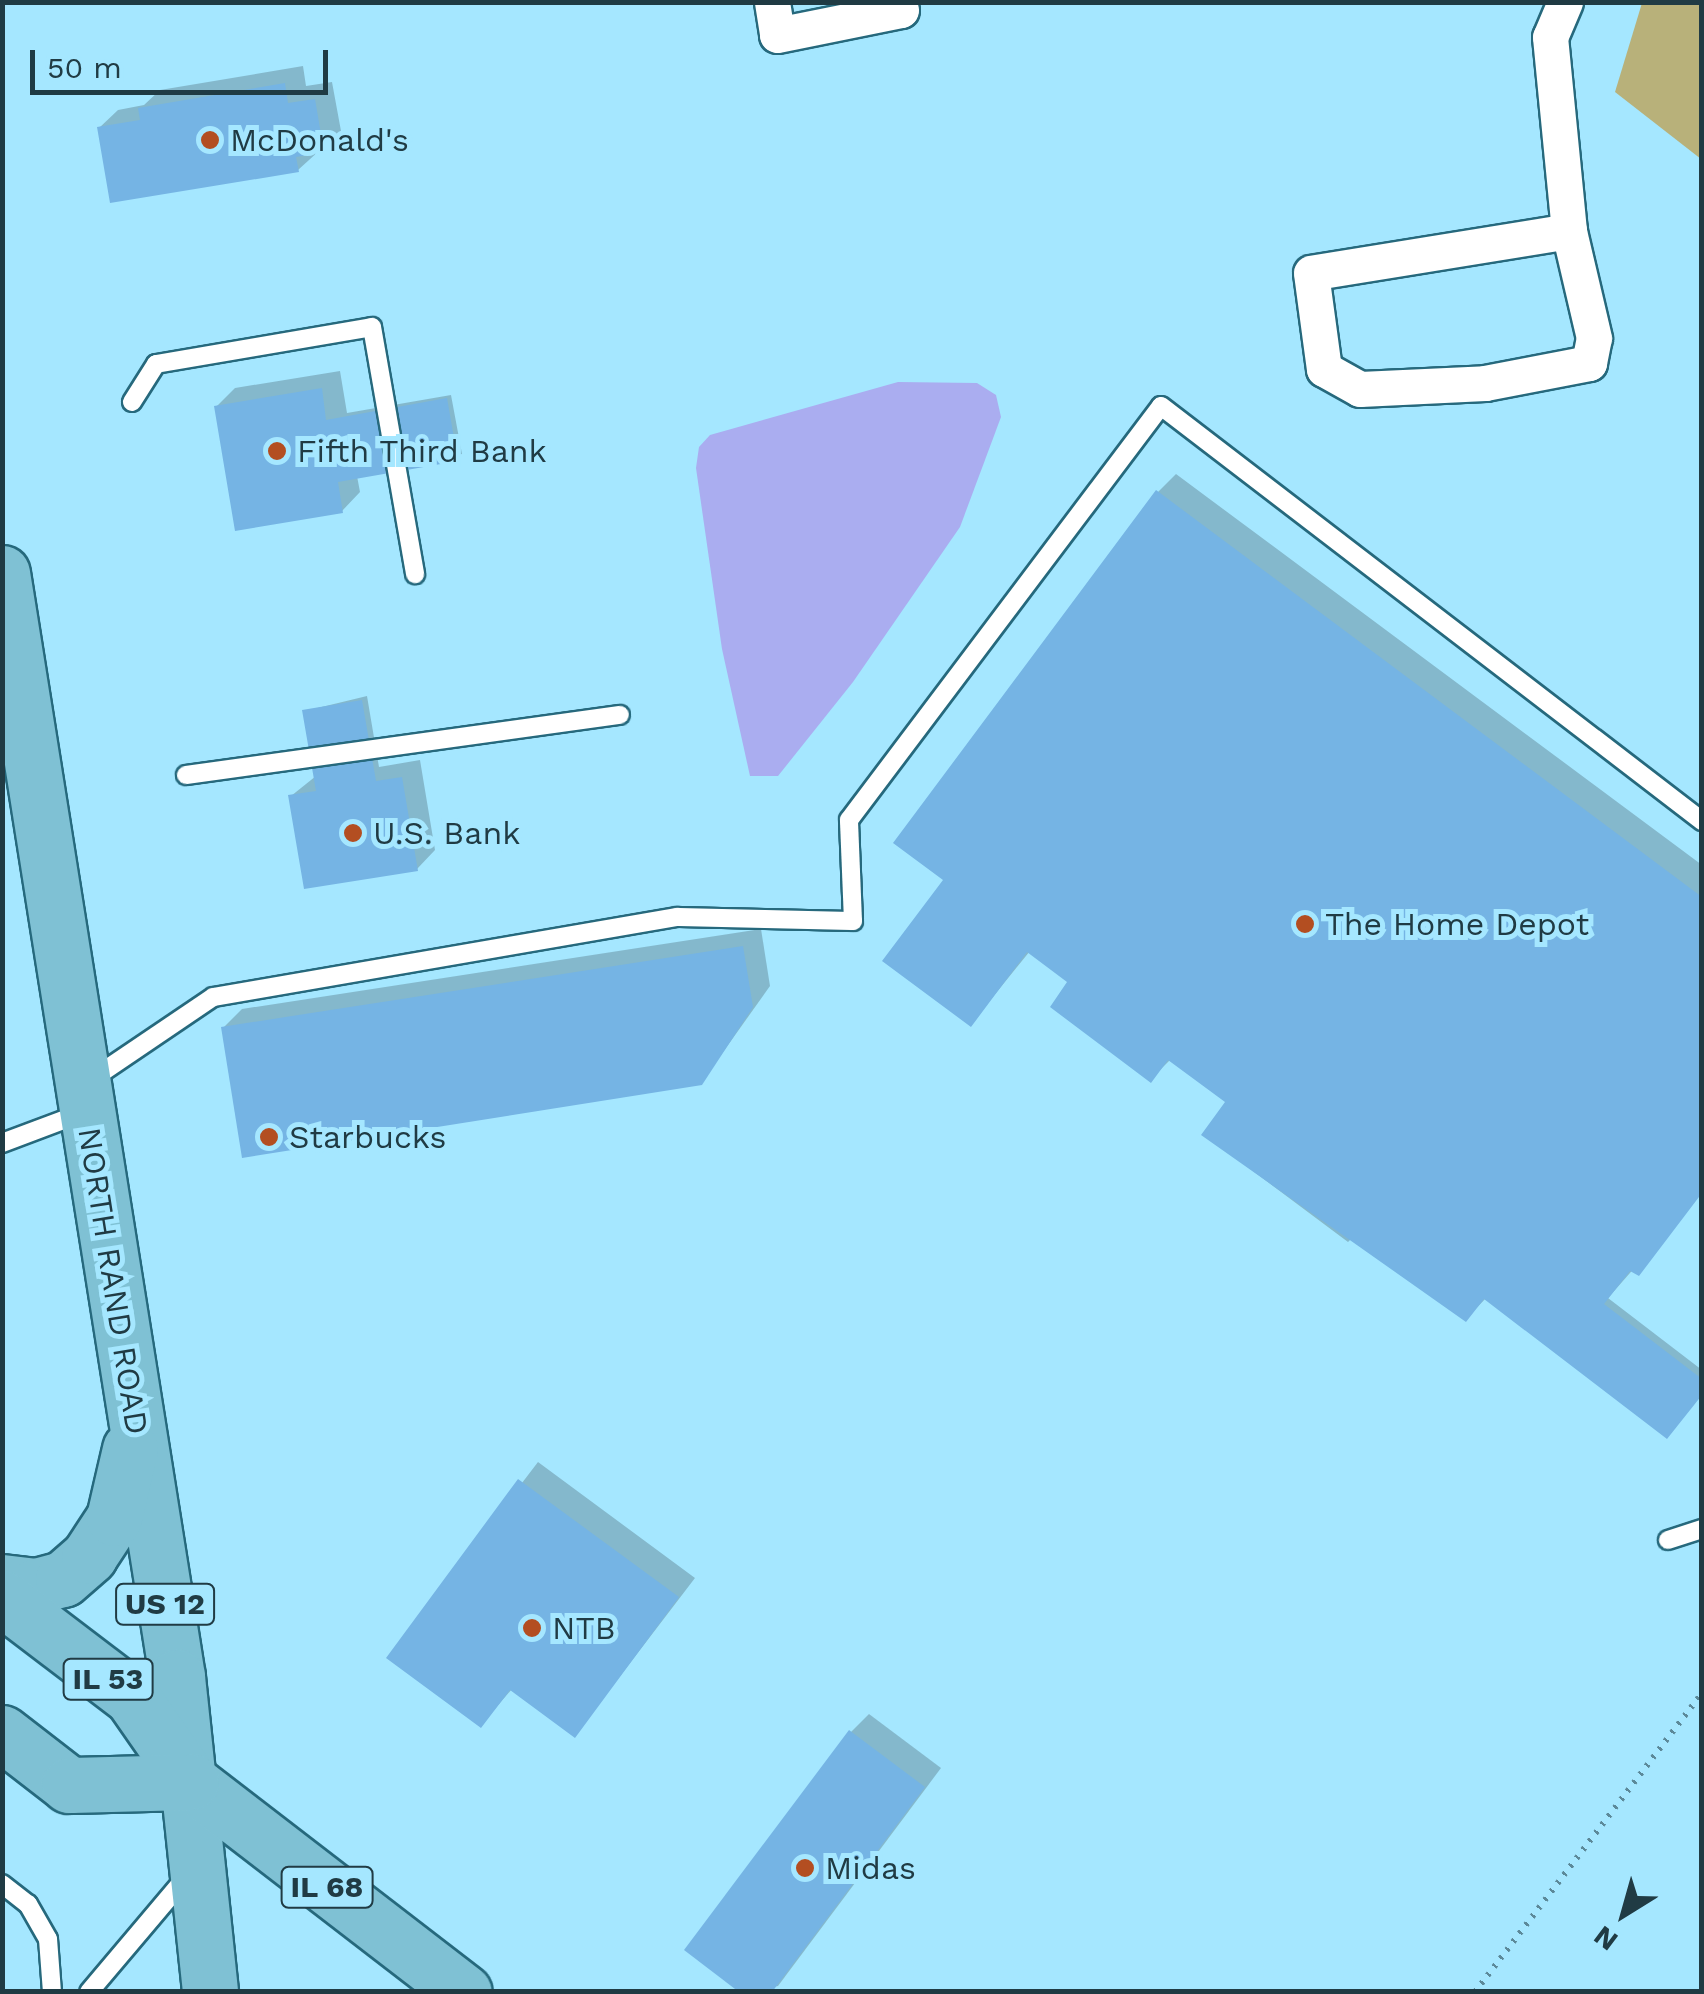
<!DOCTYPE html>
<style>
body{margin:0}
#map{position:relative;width:1704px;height:1994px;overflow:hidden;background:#a5e7ff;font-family:"Work Sans",sans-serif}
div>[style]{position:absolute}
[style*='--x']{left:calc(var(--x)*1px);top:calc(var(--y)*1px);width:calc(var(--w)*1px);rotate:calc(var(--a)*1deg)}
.green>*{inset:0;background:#b8b17a}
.water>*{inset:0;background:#aaadf0}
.shadow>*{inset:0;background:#0003}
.building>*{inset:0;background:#75b4e4}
.path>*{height:6px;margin-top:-3px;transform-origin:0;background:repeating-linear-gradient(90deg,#5c8999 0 2.5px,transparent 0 10.5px)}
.roads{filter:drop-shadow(2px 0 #26697d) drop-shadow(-2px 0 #26697d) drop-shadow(0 2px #26697d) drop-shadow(0 -2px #26697d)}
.lane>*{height:18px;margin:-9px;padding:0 9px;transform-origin:9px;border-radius:9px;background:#fff}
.street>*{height:35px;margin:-17.5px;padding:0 17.5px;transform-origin:17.5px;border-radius:17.5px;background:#fff}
.primary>*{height:55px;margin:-27.5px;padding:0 27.5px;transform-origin:27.5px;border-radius:27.5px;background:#7fc1d4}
.dots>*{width:28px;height:28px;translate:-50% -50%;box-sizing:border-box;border:5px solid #a5e7ff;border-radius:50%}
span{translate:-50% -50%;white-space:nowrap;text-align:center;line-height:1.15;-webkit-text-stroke:10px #a5e7ff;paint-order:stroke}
.shield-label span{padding:2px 8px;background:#a5e7ff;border:2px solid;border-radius:8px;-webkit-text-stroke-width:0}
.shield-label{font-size:30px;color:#203b44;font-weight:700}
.poi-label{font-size:32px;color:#203b44}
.left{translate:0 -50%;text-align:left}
.street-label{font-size:32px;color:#203b44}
.frame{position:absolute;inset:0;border:5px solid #203b44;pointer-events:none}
.north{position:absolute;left:1574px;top:1864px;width:100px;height:100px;-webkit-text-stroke:8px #a5e7ff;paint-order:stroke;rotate:217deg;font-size:28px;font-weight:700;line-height:40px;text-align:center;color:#203b44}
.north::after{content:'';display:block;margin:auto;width:35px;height:45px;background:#203b44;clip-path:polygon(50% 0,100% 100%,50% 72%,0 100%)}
.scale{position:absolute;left:30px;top:50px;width:298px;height:45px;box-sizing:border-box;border:5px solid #203b44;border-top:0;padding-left:12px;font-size:30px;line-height:35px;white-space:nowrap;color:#203b44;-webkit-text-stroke:8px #a5e7ff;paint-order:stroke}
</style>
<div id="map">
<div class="green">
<i style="clip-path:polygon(1642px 3px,1701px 3px,1701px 159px,1615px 92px)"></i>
</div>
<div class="water">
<i style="clip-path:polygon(898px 382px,977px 383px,996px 395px,1001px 417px,960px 527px,853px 682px,778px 776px,750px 776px,722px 649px,696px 468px,699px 447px,710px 435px)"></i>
</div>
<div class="shadow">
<i style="clip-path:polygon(303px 66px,306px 86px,332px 82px,341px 131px,298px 170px,99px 128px,118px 110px,144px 105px,160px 90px)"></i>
<i style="clip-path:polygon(340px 371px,347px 413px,451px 395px,462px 454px,357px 476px,360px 492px,342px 511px,216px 407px,235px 388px)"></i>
<i style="clip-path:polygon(1176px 474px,1702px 865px,1702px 1191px,1608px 1298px,1702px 1370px,1702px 1393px,1487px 1297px,1466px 1319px,1354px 1236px,1348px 1242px,1205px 1135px,1229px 1102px,1171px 1059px,1151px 1079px,1071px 982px,1030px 951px,971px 1024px,946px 879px,1158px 492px)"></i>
<i style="clip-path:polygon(367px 696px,379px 767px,420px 760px,435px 850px,417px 869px,291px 796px,316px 776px,305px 711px)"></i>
<i style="clip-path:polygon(761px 929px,770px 986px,701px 1083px,223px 1028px,242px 1009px)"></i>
<i style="clip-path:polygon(538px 1462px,695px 1578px,575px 1735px,512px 1689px,481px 1725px,389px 1657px)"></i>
<i style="clip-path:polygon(869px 1714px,941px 1768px,778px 1986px,744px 1992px,851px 1732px)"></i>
</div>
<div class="building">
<i style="clip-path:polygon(285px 83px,288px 103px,315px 99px,324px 152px,296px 157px,299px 172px,110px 203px,97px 127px,140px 120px,138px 108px)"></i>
<i style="clip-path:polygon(322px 388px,326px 420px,447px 398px,458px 461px,338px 482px,343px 513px,235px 531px,214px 406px)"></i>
<i style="clip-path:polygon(1156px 490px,1702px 897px,1702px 1193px,1639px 1276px,1630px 1271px,1604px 1304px,1702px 1379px,1702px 1395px,1667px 1439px,1484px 1299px,1466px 1322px,1201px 1135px,1225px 1102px,1168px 1060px,1151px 1083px,1050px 1007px,1067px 982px,1027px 952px,971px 1027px,882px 961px,943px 880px,893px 843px)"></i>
<i style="clip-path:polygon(362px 700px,376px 781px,402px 777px,418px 871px,304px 889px,288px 795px,316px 791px,302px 710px)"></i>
<i style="clip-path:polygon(743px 946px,753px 1007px,702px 1085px,242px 1158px,221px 1027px)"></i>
<i style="clip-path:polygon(518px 1479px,679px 1597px,575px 1738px,510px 1690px,481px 1728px,386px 1658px)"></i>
<i style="clip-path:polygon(849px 1730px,925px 1787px,772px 1992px,739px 1992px,684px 1950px)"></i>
</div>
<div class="path">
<i style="--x:1475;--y:1992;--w:375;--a:-52.8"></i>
</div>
<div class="roads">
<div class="lane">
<i style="--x:132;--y:402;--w:45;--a:-57.7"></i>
<i style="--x:156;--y:364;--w:219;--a:-9.7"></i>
<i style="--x:372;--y:327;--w:251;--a:80.1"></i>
<i style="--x:186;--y:775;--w:438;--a:-7.9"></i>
<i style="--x:92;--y:1079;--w:146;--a:-34.1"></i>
<i style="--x:213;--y:997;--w:471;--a:-9.8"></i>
<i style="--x:677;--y:917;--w:176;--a:1.3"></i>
<i style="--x:853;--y:921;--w:101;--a:-92.3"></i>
<i style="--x:849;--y:820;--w:518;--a:-53"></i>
<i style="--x:1161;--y:406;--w:682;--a:37.49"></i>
<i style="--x:2;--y:1143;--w:85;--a:-20.6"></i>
<i style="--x:1668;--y:1540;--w:36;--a:-18"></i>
<i style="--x:2;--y:1884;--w:33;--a:38"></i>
<i style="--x:28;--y:1904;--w:40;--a:60.3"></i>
<i style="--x:48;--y:1939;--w:53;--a:85.7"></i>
<i style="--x:89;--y:1992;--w:153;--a:-49.8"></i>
</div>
<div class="street">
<i style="--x:772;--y:2;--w:33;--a:81"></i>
<i style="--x:777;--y:35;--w:126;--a:-11.4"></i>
<i style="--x:901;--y:10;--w:8;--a:-104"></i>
<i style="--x:1565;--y:2;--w:38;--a:113"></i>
<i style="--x:1550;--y:37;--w:195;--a:84.4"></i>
<i style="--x:1569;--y:231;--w:261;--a:170.8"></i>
<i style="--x:1311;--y:273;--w:97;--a:82.3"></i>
<i style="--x:1324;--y:369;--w:41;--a:29.1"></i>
<i style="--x:1360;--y:389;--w:125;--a:-2.7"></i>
<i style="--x:1485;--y:383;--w:106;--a:-10.9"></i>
<i style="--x:1589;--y:363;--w:25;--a:-79"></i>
<i style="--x:1594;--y:338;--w:110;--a:-103.2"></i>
</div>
<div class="primary">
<i style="--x:2;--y:573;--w:1118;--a:80.99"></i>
<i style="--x:177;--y:1677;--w:317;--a:84"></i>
<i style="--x:2;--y:1582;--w:34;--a:7"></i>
<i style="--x:36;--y:1586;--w:28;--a:-15"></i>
<i style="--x:63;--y:1579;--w:35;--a:-41"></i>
<i style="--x:89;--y:1556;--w:45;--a:-56.7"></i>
<i style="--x:114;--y:1518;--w:71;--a:-76.9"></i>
<i style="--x:2;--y:1598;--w:163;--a:37.3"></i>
<i style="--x:132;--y:1697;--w:103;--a:55.2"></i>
<i style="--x:191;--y:1782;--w:344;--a:37.6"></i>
<i style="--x:2;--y:1733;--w:85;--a:37.8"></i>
<i style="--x:69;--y:1785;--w:122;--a:-1.4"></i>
</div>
</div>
<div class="dots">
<i style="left:210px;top:140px;background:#b34e21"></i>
<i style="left:277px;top:451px;background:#b34e21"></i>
<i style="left:353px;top:833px;background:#b34e21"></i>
<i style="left:1305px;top:924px;background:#b34e21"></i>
<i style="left:269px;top:1137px;background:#b34e21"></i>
<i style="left:532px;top:1628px;background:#b34e21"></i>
<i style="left:805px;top:1868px;background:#b34e21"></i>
</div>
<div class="shield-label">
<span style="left:165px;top:1604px">US 12</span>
<span style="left:108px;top:1679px">IL 53</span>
<span style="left:327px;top:1887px">IL 68</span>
</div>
<div class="poi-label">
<span class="left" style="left:230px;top:140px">McDonald's</span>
<span class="left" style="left:297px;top:451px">Fifth Third Bank</span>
<span class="left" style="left:373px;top:833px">U.S. Bank</span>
<span class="left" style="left:1325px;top:924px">The Home Depot</span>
<span class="left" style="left:289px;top:1137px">Starbucks</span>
<span class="left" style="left:552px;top:1628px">NTB</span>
<span class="left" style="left:825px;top:1868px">Midas</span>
</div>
<div class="street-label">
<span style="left:113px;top:1281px;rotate:81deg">NORTH RAND ROAD</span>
</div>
<div class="frame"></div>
<div class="north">N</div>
<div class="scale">50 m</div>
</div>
